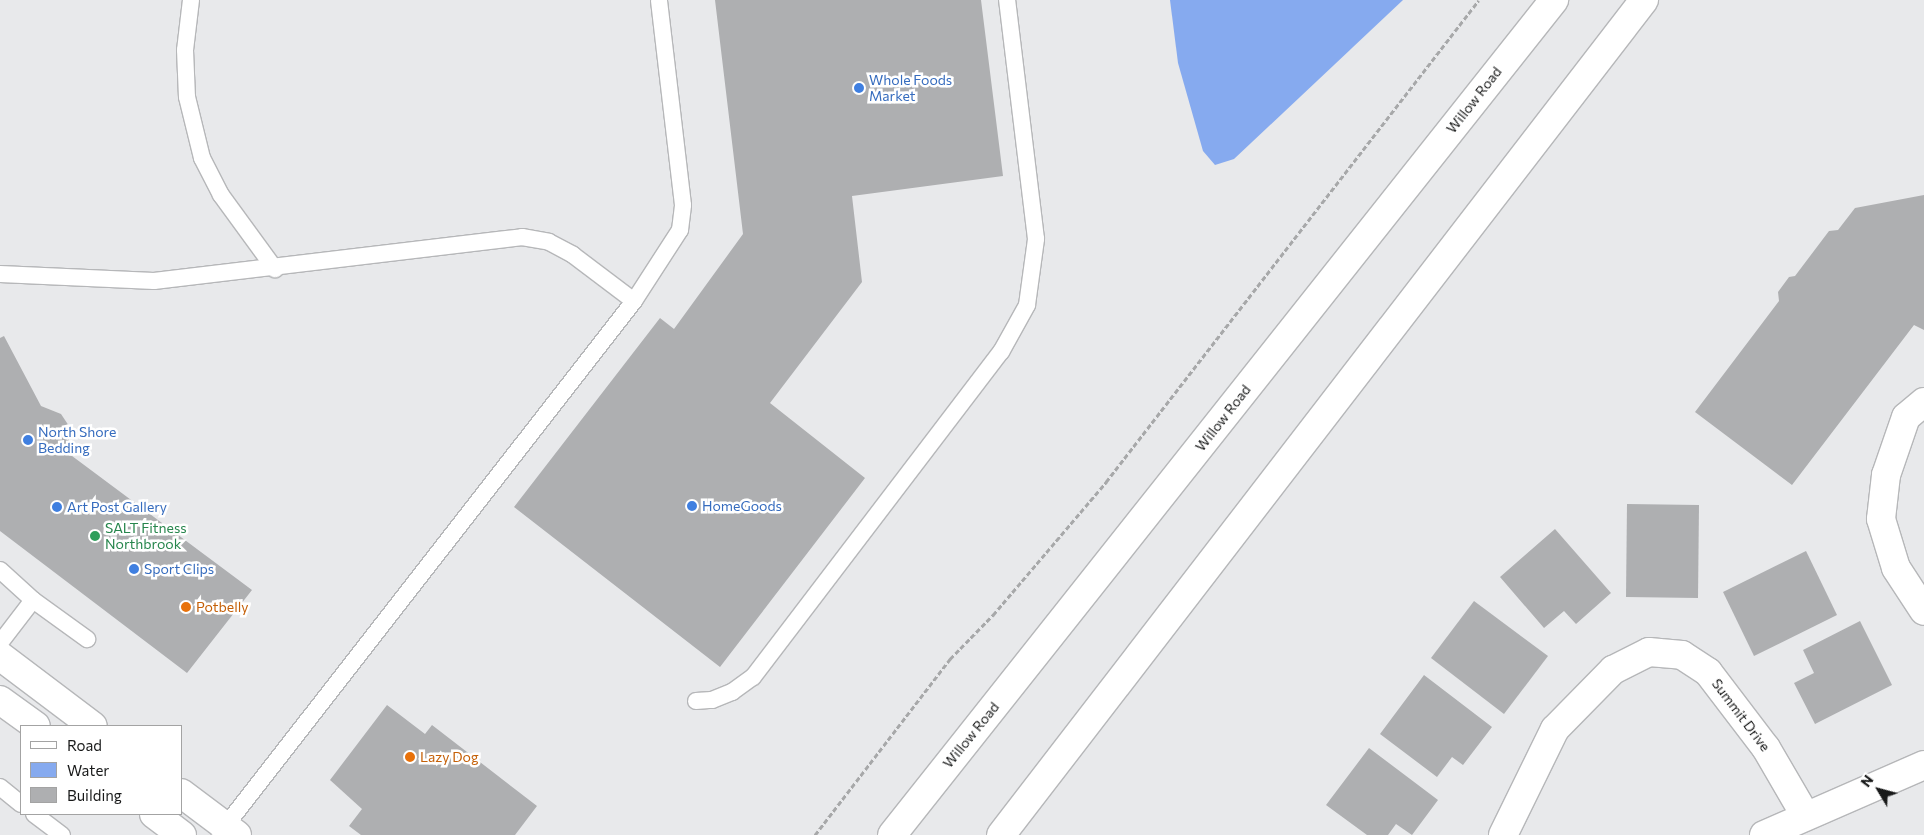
<!DOCTYPE html>
<style>
body{margin:0}
#map{position:relative;width:1924px;height:835px;overflow:hidden;background:#e8e9eb;font-family:Commissioner,sans-serif}
div>[style]{position:absolute}
[style*='--x']{left:calc(var(--x)*1px);top:calc(var(--y)*1px);width:calc(var(--w)*1px);rotate:calc(var(--a)*1deg)}
.water>*{inset:0;background:#86aaef}
.building>*{inset:0;background:#aeafb1}
.path>*{height:3px;margin-top:-1.5px;transform-origin:0;background:repeating-linear-gradient(90deg,#a7a8a9 0 5px,transparent 0 7.5px)}
.roads{filter:drop-shadow(1px 0 #b6b7b9) drop-shadow(-1px 0 #b6b7b9) drop-shadow(0 1px #b6b7b9) drop-shadow(0 -1px #b6b7b9)}
.service>*{height:16px;margin:-8px;padding:0 8px;transform-origin:8px;border-radius:8px;background:#fff}
.minor>*{height:28px;margin:-14px;padding:0 14px;transform-origin:14px;border-radius:14px;background:#fff}
.primary>*{height:28px;margin:-14px;padding:0 14px;transform-origin:14px;border-radius:14px;background:#fff}
.dots>*{width:14px;height:14px;translate:-50% -50%;box-sizing:border-box;border:2px solid #fff;border-radius:50%}
span{translate:-50% -50%;white-space:nowrap;text-align:center;line-height:1.15;-webkit-text-stroke:5px #fff;paint-order:stroke}
.shop-label{font-size:14px;color:#366cbe}
.left{translate:0 -50%;text-align:left}
.street-label{font-size:14px;color:#181919}
.leisure-label{font-size:14px;color:#27864d}
.food-label{font-size:14px;color:#c56008}
.legend{position:absolute;left:20px;top:725px;width:162px;height:90px;box-sizing:border-box;background:#fff;border:1px solid #a3a3a3;margin:0;padding:6px 9px;list-style:none;font-size:15px;color:#181919}
.legend li{display:flex;align-items:center;gap:10px;height:25px}
.legend b{width:25px;border:1px solid #a3a3a3}
.north{position:absolute;left:1854px;top:765px;width:50px;height:50px;-webkit-text-stroke:4px #fff;paint-order:stroke;rotate:307deg;font-size:14px;font-weight:700;line-height:20px;text-align:center;color:#181919}
.north::after{content:'';display:block;margin:auto;width:18px;height:22px;background:#181919;clip-path:polygon(50% 0,100% 100%,50% 72%,0 100%)}
</style>
<div id="map">
<div class="water">
<i style="clip-path:polygon(1170px 0,1403px 0,1234px 159px,1215px 165px,1203px 151px,1178px 63px)"></i>
</div>
<div class="building">
<i style="clip-path:polygon(715px 0,981px 0,1003px 176px,852px 196px,862px 282px,770px 403px,865px 478px,720px 667px,514px 507px,660px 318px,674px 329px,743px 234px)"></i>
<i style="clip-path:polygon(1924px 195px,1924px 330px,1914px 325px,1792px 485px,1695px 412px,1779px 301px,1778px 292px,1789px 277px,1795px 276px,1829px 231px,1838px 230px,1855px 208px)"></i>
<i style="clip-path:polygon(4px 336px,41px 406px,61px 414px,69px 426px,69px 440px,64px 450px,252px 590px,187px 673px,0 531px,0 338px)"></i>
<i style="clip-path:polygon(1627px 504px,1699px 505px,1698px 598px,1626px 597px)"></i>
<i style="clip-path:polygon(1555px 529px,1611px 593px,1576px 624px,1564px 611px,1544px 628px,1500px 577px)"></i>
<i style="clip-path:polygon(1806px 551px,1837px 615px,1754px 656px,1723px 592px)"></i>
<i style="clip-path:polygon(1474px 601px,1548px 656px,1504px 714px,1431px 658px)"></i>
<i style="clip-path:polygon(1860px 621px,1892px 685px,1815px 724px,1794px 683px,1814px 673px,1803px 650px)"></i>
<i style="clip-path:polygon(1424px 675px,1492px 727px,1463px 765px,1452px 757px,1437px 777px,1380px 734px)"></i>
<i style="clip-path:polygon(387px 705px,425px 734px,432px 725px,537px 806px,515px 835px,361px 835px,349px 826px,362px 809px,330px 780px)"></i>
<i style="clip-path:polygon(1369px 748px,1438px 800px,1412px 835px,1396px 824px,1388px 835px,1367px 835px,1326px 805px)"></i>
</div>
<div class="path">
<i style="--x:815;--y:835;--w:222;--a:-52.5"></i>
<i style="--x:950;--y:659;--w:62;--a:-45.7"></i>
<i style="--x:993;--y:615;--w:175;--a:-49.6"></i>
<i style="--x:1106;--y:482;--w:609;--a:-52.27"></i>
</div>
<div class="roads">
<div class="service">
<i style="--x:191;--y:0;--w:50;--a:96.8"></i>
<i style="--x:185;--y:50;--w:47;--a:87.6"></i>
<i style="--x:187;--y:97;--w:63;--a:76.2"></i>
<i style="--x:202;--y:158;--w:42;--a:62.8"></i>
<i style="--x:221;--y:195;--w:92;--a:53.9"></i>
<i style="--x:0;--y:274;--w:154;--a:2.6"></i>
<i style="--x:154;--y:281;--w:371;--a:-6.8"></i>
<i style="--x:522;--y:237;--w:27;--a:10"></i>
<i style="--x:549;--y:242;--w:27;--a:28"></i>
<i style="--x:573;--y:255;--w:76;--a:37"></i>
<i style="--x:0;--y:570;--w:45;--a:42.3"></i>
<i style="--x:33;--y:600;--w:67;--a:35.8"></i>
<i style="--x:0;--y:643;--w:54;--a:-52.5"></i>
<i style="--x:696;--y:701;--w:16;--a:-4"></i>
<i style="--x:712;--y:700;--w:22;--a:-22"></i>
<i style="--x:732;--y:692;--w:26;--a:-36"></i>
<i style="--x:753;--y:677;--w:409;--a:-52.7"></i>
<i style="--x:1001;--y:352;--w:54;--a:-61"></i>
<i style="--x:1027;--y:305;--w:67;--a:-82.2"></i>
<i style="--x:1036;--y:239;--w:241;--a:-96.9"></i>
<i style="--x:0;--y:787;--w:27;--a:39"></i>
<i style="--x:34;--y:814;--w:35;--a:37"></i>
<i style="--x:220;--y:833;--w:674;--a:-52.11"></i>
<i style="--x:634;--y:301;--w:85;--a:-57.1"></i>
<i style="--x:680;--y:230;--w:25;--a:-83"></i>
<i style="--x:683;--y:205;--w:206;--a:-96.7"></i>
</div>
<div class="minor">
<i style="--x:1924;--y:402;--w:23;--a:140"></i>
<i style="--x:1906;--y:417;--w:61;--a:109"></i>
<i style="--x:1886;--y:475;--w:44;--a:96.5"></i>
<i style="--x:1881;--y:519;--w:51;--a:73"></i>
<i style="--x:1896;--y:568;--w:51;--a:56.9"></i>
<i style="--x:0;--y:656;--w:116;--a:37"></i>
<i style="--x:0;--y:700;--w:44;--a:35.8"></i>
<i style="--x:181;--y:793;--w:70;--a:36.9"></i>
<i style="--x:154;--y:814;--w:35;--a:37"></i>
<i style="--x:1503;--y:835;--w:118;--a:-63.9"></i>
<i style="--x:1555;--y:729;--w:83;--a:-45.5"></i>
<i style="--x:1613;--y:670;--w:40;--a:-26.6"></i>
<i style="--x:1649;--y:652;--w:33;--a:5"></i>
<i style="--x:1682;--y:655;--w:31;--a:33"></i>
<i style="--x:1708;--y:672;--w:96;--a:52.7"></i>
<i style="--x:1766;--y:748;--w:78;--a:59.8"></i>
<i style="--x:1764;--y:835;--w:175;--a:-23.6"></i>
</div>
<div class="primary">
<i style="--x:892;--y:835;--w:1066;--a:-51.59"></i>
<i style="--x:1001;--y:835;--w:1054;--a:-52.4"></i>
</div>
</div>
<div class="dots">
<i style="left:859px;top:88px;background:#3f7fe0"></i>
<i style="left:28px;top:440px;background:#3f7fe0"></i>
<i style="left:692px;top:506px;background:#3f7fe0"></i>
<i style="left:57px;top:507px;background:#3f7fe0"></i>
<i style="left:95px;top:536px;background:#2e9e5b"></i>
<i style="left:134px;top:569px;background:#3f7fe0"></i>
<i style="left:186px;top:607px;background:#e8710a"></i>
<i style="left:410px;top:757px;background:#e8710a"></i>
</div>
<div class="shop-label">
<span class="left" style="left:869px;top:88px">Whole Foods<br>Market</span>
<span class="left" style="left:38px;top:440px">North Shore<br>Bedding</span>
<span class="left" style="left:702px;top:506px">HomeGoods</span>
<span class="left" style="left:67px;top:507px">Art Post Gallery</span>
<span class="left" style="left:144px;top:569px">Sport Clips</span>
</div>
<div class="street-label">
<span style="left:1474px;top:100px;rotate:-52deg">Willow Road</span>
<span style="left:1223px;top:418px;rotate:-52deg">Willow Road</span>
<span style="left:1741px;top:715px;rotate:53deg">Summit Drive</span>
<span style="left:971px;top:735px;rotate:-51deg">Willow Road</span>
</div>
<div class="leisure-label">
<span class="left" style="left:105px;top:536px">SALT Fitness<br>Northbrook</span>
</div>
<div class="food-label">
<span class="left" style="left:196px;top:607px">Potbelly</span>
<span class="left" style="left:420px;top:757px">Lazy Dog</span>
</div>
<ul class="legend">
<li><b style="height:6px;background:#fff"></b>Road</li>
<li><b style="height:14px;background:#86aaef"></b>Water</li>
<li><b style="height:14px;background:#aeafb1"></b>Building</li>
</ul>
<div class="north">N</div>
</div>
